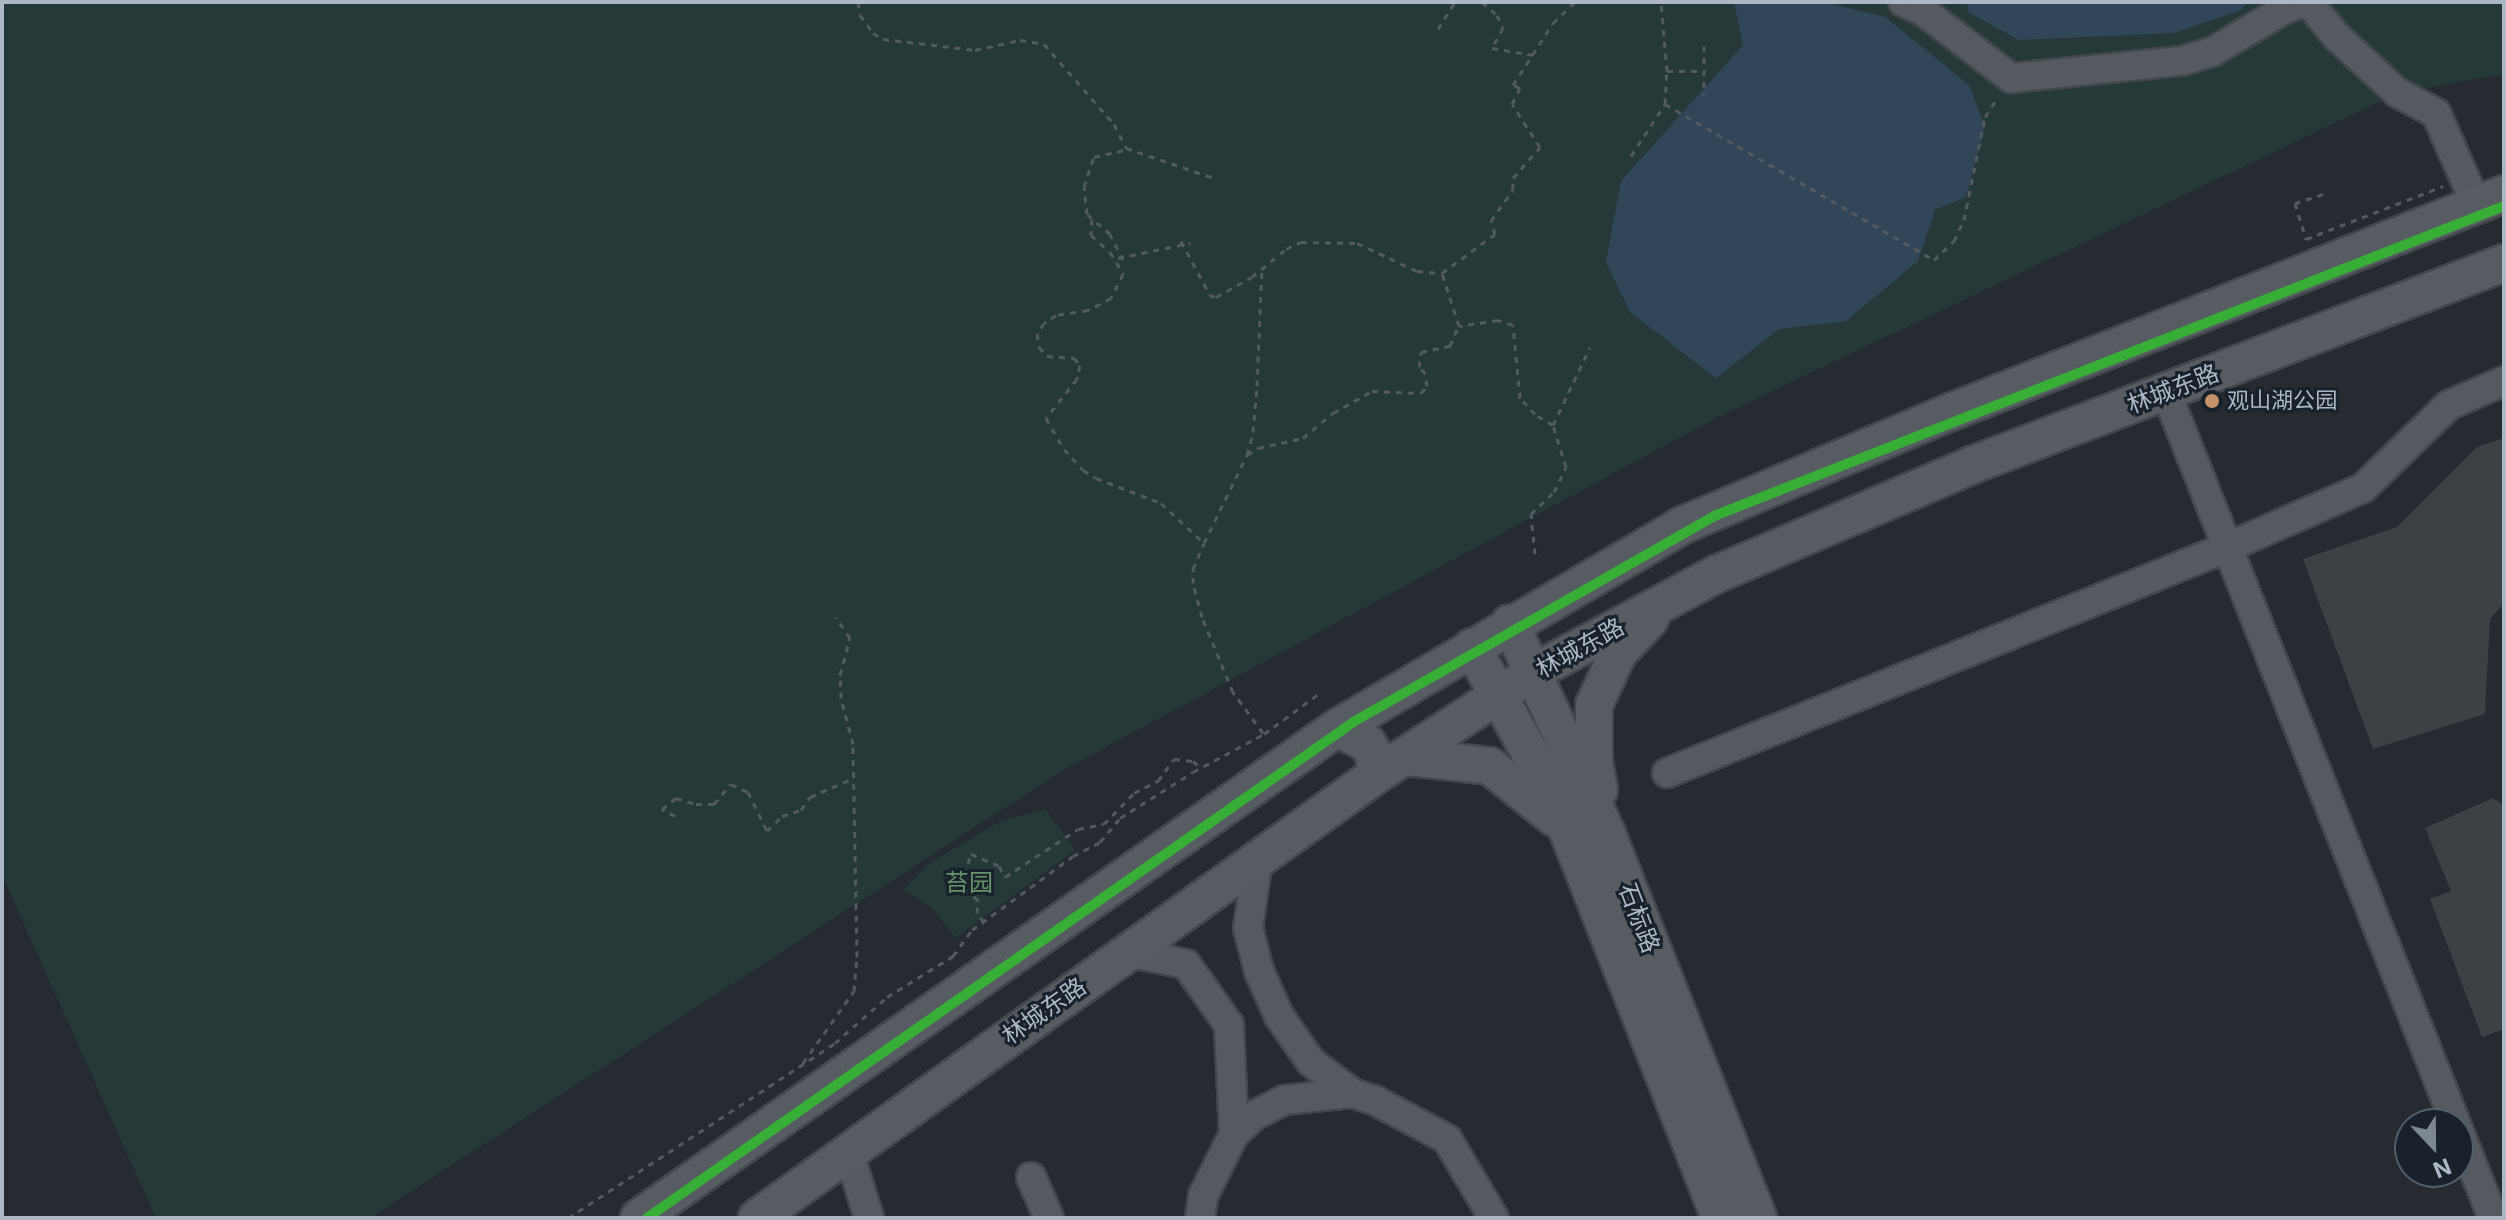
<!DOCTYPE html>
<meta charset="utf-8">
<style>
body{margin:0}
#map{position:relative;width:2506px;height:1220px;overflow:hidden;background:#252b31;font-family:Inter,"Noto Sans SC",sans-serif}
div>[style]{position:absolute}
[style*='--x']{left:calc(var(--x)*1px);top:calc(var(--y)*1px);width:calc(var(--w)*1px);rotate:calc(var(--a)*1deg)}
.green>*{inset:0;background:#253939}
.water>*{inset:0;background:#32465a}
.building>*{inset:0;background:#3c4146}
.path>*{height:3px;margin-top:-1.5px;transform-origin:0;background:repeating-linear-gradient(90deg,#53595e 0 6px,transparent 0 12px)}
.roads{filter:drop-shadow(2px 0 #42474c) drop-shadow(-2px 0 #42474c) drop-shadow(0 2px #42474c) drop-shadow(0 -2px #42474c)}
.minor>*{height:28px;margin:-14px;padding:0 14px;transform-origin:14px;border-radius:14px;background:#545a60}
.major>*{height:36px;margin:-18px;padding:0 18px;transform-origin:18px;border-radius:18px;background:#575b62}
.metro-1>*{height:10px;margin:-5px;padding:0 5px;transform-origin:5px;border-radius:5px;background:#37af36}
.dots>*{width:22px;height:22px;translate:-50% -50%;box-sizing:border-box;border:4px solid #19222b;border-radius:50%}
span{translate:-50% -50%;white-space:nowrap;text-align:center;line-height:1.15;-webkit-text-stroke:6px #19222b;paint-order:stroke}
.bus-label{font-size:22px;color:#adb8c4}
.left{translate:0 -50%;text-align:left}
.street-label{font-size:24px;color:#adb8c4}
.park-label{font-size:24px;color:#65946b}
.frame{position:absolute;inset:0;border:4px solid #adb8c4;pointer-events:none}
.north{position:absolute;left:2394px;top:1108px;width:80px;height:80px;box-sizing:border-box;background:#19222b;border:2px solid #545e68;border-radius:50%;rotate:158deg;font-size:22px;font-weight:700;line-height:32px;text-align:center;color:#adb8c4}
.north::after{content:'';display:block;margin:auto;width:28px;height:36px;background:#7d8791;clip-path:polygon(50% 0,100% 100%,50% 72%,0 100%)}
</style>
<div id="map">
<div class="green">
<i style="clip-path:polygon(2px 2px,2504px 2px,2504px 74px,2398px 93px,1720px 416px,1065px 769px,370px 1218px,156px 1218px,2px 875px)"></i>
<i style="clip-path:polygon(1045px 809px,1075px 850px,956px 938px,932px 908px,903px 890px,928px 864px,1001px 821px)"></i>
</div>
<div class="water">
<i style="clip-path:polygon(1734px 2px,1824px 2px,1885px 17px,1969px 85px,1985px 127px,1966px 197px,1935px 210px,1918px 261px,1846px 321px,1779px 329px,1716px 378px,1630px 312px,1606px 262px,1621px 181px,1743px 45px)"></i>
<i style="clip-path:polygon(1967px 2px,2247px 2px,2241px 10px,2174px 33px,2019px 40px,1968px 12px)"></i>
</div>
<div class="building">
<i style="clip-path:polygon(2504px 438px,2504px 603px,2490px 619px,2485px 714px,2373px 749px,2303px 559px,2397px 527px,2477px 447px)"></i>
<i style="clip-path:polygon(2493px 798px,2504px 806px,2504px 1029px,2482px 1037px,2430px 899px,2451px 891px,2425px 828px)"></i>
</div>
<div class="path">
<i style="--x:858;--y:2;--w:13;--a:81"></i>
<i style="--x:860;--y:15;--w:22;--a:54"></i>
<i style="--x:873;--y:33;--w:12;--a:31"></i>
<i style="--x:883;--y:39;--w:93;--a:6.8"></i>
<i style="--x:975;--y:50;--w:46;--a:-12.5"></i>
<i style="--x:1020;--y:40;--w:24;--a:9"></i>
<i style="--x:1044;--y:44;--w:106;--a:48.8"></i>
<i style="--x:1114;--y:124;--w:27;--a:63"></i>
<i style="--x:1126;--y:148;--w:93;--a:18.8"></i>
<i style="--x:1482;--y:2;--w:20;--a:41"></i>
<i style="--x:1497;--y:15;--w:14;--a:65"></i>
<i style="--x:1503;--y:28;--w:23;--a:119"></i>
<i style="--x:1492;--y:48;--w:43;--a:9.5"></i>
<i style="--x:1438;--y:29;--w:32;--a:-58"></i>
<i style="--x:1704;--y:46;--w:49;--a:90"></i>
<i style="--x:1667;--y:71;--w:37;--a:0"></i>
<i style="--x:1665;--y:104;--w:311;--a:30.1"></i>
<i style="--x:1934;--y:260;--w:28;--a:-44"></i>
<i style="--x:1954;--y:241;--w:23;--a:-65"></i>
<i style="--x:1964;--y:220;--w:105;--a:-78.5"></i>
<i style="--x:1985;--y:117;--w:24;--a:-57"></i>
<i style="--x:1631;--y:156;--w:62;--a:-56.8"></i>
<i style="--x:1665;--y:104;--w:33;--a:-87"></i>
<i style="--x:1667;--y:71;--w:69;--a:-95"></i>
<i style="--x:2323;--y:194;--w:29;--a:162"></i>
<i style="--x:2295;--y:203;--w:38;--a:73"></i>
<i style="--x:2306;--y:239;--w:147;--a:-21.1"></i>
<i style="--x:1092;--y:219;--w:16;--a:94"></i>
<i style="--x:1091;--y:235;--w:25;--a:42"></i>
<i style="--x:1110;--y:252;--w:26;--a:59"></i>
<i style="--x:1123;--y:274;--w:27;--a:117"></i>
<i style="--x:1111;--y:298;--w:26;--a:152"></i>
<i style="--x:1088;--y:310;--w:32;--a:171"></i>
<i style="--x:1056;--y:315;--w:14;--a:146"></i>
<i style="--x:1044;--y:323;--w:13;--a:122"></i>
<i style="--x:1037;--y:334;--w:13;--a:81"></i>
<i style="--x:1039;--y:347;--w:12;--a:48"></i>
<i style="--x:1047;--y:356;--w:27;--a:4"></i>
<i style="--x:1074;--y:358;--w:9;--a:49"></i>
<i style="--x:1080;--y:365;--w:14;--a:102"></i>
<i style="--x:1077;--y:379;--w:50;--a:128.5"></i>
<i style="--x:1046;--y:418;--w:36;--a:60"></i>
<i style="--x:1064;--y:449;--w:28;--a:48"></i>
<i style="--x:1083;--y:470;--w:15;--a:32"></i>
<i style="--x:1096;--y:478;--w:70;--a:21"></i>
<i style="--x:1161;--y:503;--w:59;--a:42.9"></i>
<i style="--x:1181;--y:241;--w:61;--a:61.8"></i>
<i style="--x:1210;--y:295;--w:5;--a:22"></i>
<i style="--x:1118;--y:258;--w:74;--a:-11.8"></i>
<i style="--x:1123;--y:260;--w:29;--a:-117"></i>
<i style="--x:1110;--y:234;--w:30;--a:-139"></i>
<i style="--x:1087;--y:214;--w:27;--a:-96"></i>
<i style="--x:1084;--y:187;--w:32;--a:-72"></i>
<i style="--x:1094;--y:157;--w:32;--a:-13"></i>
<i style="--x:1216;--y:297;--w:41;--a:-29.1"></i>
<i style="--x:1252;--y:277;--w:44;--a:-39.5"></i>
<i style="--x:1286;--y:249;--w:17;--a:-25"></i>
<i style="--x:1301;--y:242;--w:56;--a:1"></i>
<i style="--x:1357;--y:243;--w:66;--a:25"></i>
<i style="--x:1417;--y:271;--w:25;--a:5"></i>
<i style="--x:1553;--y:425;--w:86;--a:-64.6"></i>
<i style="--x:1247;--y:455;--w:24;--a:-75"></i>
<i style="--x:1253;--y:432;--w:46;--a:-85"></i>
<i style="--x:1257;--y:386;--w:118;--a:-87.6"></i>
<i style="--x:1535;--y:554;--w:40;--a:-95.7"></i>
<i style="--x:1531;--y:514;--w:32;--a:-44"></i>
<i style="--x:1554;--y:492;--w:28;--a:-64"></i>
<i style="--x:1566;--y:467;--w:44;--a:-107.2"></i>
<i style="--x:1553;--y:425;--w:21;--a:-149"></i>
<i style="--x:1535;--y:414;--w:22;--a:-133"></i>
<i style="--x:1520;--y:398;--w:73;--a:-95.5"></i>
<i style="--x:1513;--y:325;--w:16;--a:-162"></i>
<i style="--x:1498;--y:320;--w:39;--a:171"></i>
<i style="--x:1459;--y:326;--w:56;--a:-107.8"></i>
<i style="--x:1442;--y:273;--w:66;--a:-36.3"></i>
<i style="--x:1495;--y:234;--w:14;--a:-107"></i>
<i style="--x:1491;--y:221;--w:38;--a:-55"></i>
<i style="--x:1513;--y:190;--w:12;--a:-90"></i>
<i style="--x:1513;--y:178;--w:41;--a:-48.9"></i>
<i style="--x:1540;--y:147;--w:51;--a:-123.1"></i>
<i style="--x:1512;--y:104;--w:18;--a:-63"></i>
<i style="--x:1520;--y:88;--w:8;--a:-157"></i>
<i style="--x:1513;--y:85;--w:74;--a:-57.2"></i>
<i style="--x:1553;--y:23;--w:30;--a:-44"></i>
<i style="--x:1263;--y:733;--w:51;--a:-126.2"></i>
<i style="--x:1233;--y:692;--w:81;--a:-112.5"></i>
<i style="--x:1202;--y:617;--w:35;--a:-105"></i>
<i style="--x:1193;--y:583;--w:14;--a:-90"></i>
<i style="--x:1193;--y:569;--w:28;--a:-67"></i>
<i style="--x:1204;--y:543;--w:98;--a:-64"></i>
<i style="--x:1247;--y:455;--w:13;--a:-32"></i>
<i style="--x:1258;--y:448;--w:46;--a:-12.5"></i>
<i style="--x:1303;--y:438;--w:39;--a:-40"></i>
<i style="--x:1333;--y:413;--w:45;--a:-29.4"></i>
<i style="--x:1372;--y:391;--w:49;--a:2.3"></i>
<i style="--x:1421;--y:393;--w:9;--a:-49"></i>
<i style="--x:1427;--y:386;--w:13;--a:-99"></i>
<i style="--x:1425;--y:373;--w:8;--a:-135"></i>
<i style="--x:1419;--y:367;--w:15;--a:-82"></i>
<i style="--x:1421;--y:352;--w:30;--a:-12"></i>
<i style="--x:1450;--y:346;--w:21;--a:-67"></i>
<i style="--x:675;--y:816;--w:15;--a:-152"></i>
<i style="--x:662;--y:809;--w:18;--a:-38"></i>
<i style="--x:676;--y:798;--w:21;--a:17"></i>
<i style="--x:696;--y:804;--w:18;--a:0"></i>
<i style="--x:714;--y:804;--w:26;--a:-50"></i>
<i style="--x:731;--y:784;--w:19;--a:25"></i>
<i style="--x:748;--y:792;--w:43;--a:64"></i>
<i style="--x:767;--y:831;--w:21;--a:-45"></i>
<i style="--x:782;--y:816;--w:20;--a:-18"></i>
<i style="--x:801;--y:810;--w:16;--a:-55"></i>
<i style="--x:810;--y:797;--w:48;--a:-23.4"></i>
<i style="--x:984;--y:922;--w:11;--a:-128"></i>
<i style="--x:977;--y:913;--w:13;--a:-86"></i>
<i style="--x:978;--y:900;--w:21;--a:-141"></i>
<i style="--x:962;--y:887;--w:34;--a:-75"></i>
<i style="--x:971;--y:854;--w:30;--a:23"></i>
<i style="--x:999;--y:866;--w:13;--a:61"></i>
<i style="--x:1005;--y:877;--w:87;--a:-33.3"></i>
<i style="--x:1078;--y:829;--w:26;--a:-11"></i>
<i style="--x:1104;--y:824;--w:43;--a:-45.9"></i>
<i style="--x:1134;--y:793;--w:27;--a:-27"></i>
<i style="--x:1158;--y:781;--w:27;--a:-54"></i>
<i style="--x:1174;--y:759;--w:19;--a:6"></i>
<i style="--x:1193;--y:761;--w:11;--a:41"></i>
<i style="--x:803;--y:1063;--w:88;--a:-54.7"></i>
<i style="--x:854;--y:991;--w:34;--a:-85"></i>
<i style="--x:857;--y:957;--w:213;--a:-91.1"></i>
<i style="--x:853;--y:744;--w:48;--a:-104.6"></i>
<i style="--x:841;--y:698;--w:23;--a:-92"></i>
<i style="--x:840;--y:675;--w:38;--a:-75"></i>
<i style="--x:850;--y:638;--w:25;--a:-124"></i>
<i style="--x:568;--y:1218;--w:319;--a:-33.2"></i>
<i style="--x:835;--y:1043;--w:69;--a:-41.5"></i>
<i style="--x:887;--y:997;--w:78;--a:-31.8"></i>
<i style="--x:953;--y:956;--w:32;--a:-54"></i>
<i style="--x:972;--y:930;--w:125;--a:-36.2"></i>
<i style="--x:1073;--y:856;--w:30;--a:-27"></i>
<i style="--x:1100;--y:842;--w:31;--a:-50"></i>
<i style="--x:1120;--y:818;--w:86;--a:-32.2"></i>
<i style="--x:1193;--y:772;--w:81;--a:-28.2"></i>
<i style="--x:1264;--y:734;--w:71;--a:-36.4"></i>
</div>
<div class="roads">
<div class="minor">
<i style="--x:1903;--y:2;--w:22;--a:24"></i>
<i style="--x:1923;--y:11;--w:111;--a:37.3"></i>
<i style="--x:2011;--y:78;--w:172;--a:-5.7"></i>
<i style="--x:2182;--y:61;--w:31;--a:-17"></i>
<i style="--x:2212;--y:52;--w:85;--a:-30.5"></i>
<i style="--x:2285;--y:9;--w:21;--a:-19"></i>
<i style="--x:2308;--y:2;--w:45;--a:50.4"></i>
<i style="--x:2337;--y:37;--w:83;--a:42.6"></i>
<i style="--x:2398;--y:93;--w:43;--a:27.8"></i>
<i style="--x:2436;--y:113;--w:99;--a:66.3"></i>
<i style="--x:2166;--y:392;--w:787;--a:68.39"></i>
<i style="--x:1667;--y:773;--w:605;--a:-21.94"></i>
<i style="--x:2228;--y:547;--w:147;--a:-23.6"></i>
<i style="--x:2363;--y:488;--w:120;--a:-44"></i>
<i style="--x:2449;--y:405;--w:60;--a:-23.6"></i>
<i style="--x:1258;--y:858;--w:71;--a:98.1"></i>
<i style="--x:1248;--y:928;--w:44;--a:75.7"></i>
<i style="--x:1259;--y:971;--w:49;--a:66"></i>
<i style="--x:1279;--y:1016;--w:56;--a:55.2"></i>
<i style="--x:1311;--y:1062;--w:51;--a:37.1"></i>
<i style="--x:1127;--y:952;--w:60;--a:11.5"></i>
<i style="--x:1186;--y:964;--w:75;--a:54.8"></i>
<i style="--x:1229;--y:1025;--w:109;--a:87.4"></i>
<i style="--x:2458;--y:1129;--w:96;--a:68.5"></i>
<i style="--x:848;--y:1150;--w:71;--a:72.8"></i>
<i style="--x:1031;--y:1177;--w:45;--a:66.3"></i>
<i style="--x:1200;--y:1218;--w:22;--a:-82"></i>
<i style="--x:1203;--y:1196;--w:69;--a:-63.4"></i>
<i style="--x:1234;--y:1134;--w:26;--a:-43"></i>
<i style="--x:1253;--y:1116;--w:35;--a:-27"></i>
<i style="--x:1284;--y:1100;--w:68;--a:-5.9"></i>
<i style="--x:1352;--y:1093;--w:25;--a:18"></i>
<i style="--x:1376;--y:1101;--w:81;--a:28.2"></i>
<i style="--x:1447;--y:1139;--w:92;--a:59.3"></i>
</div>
<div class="major">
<i style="--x:1510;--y:623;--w:232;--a:65.3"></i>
<i style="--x:1607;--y:834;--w:413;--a:68.5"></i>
<i style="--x:1472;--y:647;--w:150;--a:61.4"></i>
<i style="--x:1544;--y:779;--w:55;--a:65.3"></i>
<i style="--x:1567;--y:829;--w:418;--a:68.5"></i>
<i style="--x:1337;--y:728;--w:34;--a:27"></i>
<i style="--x:1367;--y:743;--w:13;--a:58"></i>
<i style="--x:1374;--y:754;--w:21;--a:85"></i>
<i style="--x:1407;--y:757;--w:83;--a:6.2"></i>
<i style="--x:1490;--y:766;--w:83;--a:38.7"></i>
<i style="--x:1599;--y:790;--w:29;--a:-100"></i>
<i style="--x:1594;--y:761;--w:56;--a:-90"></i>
<i style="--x:1594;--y:705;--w:57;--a:-65.2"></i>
<i style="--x:1618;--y:653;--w:47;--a:-46.7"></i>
<i style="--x:639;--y:1218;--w:853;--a:-35.07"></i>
<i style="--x:1337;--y:728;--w:401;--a:-30.4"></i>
<i style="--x:1683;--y:525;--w:291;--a:-22.9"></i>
<i style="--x:1951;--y:412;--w:594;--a:-21.52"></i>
<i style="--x:757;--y:1218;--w:761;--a:-35.59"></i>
<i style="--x:1376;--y:775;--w:189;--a:-33.1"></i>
<i style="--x:1534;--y:672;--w:208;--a:-28.2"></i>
<i style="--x:1717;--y:574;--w:277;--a:-23.1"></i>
<i style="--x:1972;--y:465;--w:569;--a:-20.79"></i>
</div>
</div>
<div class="metro-1">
<i style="--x:647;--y:1218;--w:865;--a:-35.07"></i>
<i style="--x:1355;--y:721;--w:413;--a:-29.7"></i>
<i style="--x:1714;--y:516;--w:849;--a:-21.43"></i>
</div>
<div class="dots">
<i style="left:2212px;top:401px;background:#c7916a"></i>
</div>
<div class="bus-label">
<span class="left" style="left:2227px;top:401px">观山湖公园</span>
</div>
<div class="street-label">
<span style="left:2173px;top:389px;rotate:-21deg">林城东路</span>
<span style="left:1580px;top:648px;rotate:-29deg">林城东路</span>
<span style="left:1639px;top:918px;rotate:69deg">石标路</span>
<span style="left:1044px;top:1011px;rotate:-35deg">林城东路</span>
</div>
<div class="park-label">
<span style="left:969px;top:883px">苔园</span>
</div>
<div class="frame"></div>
<div class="north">N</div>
</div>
